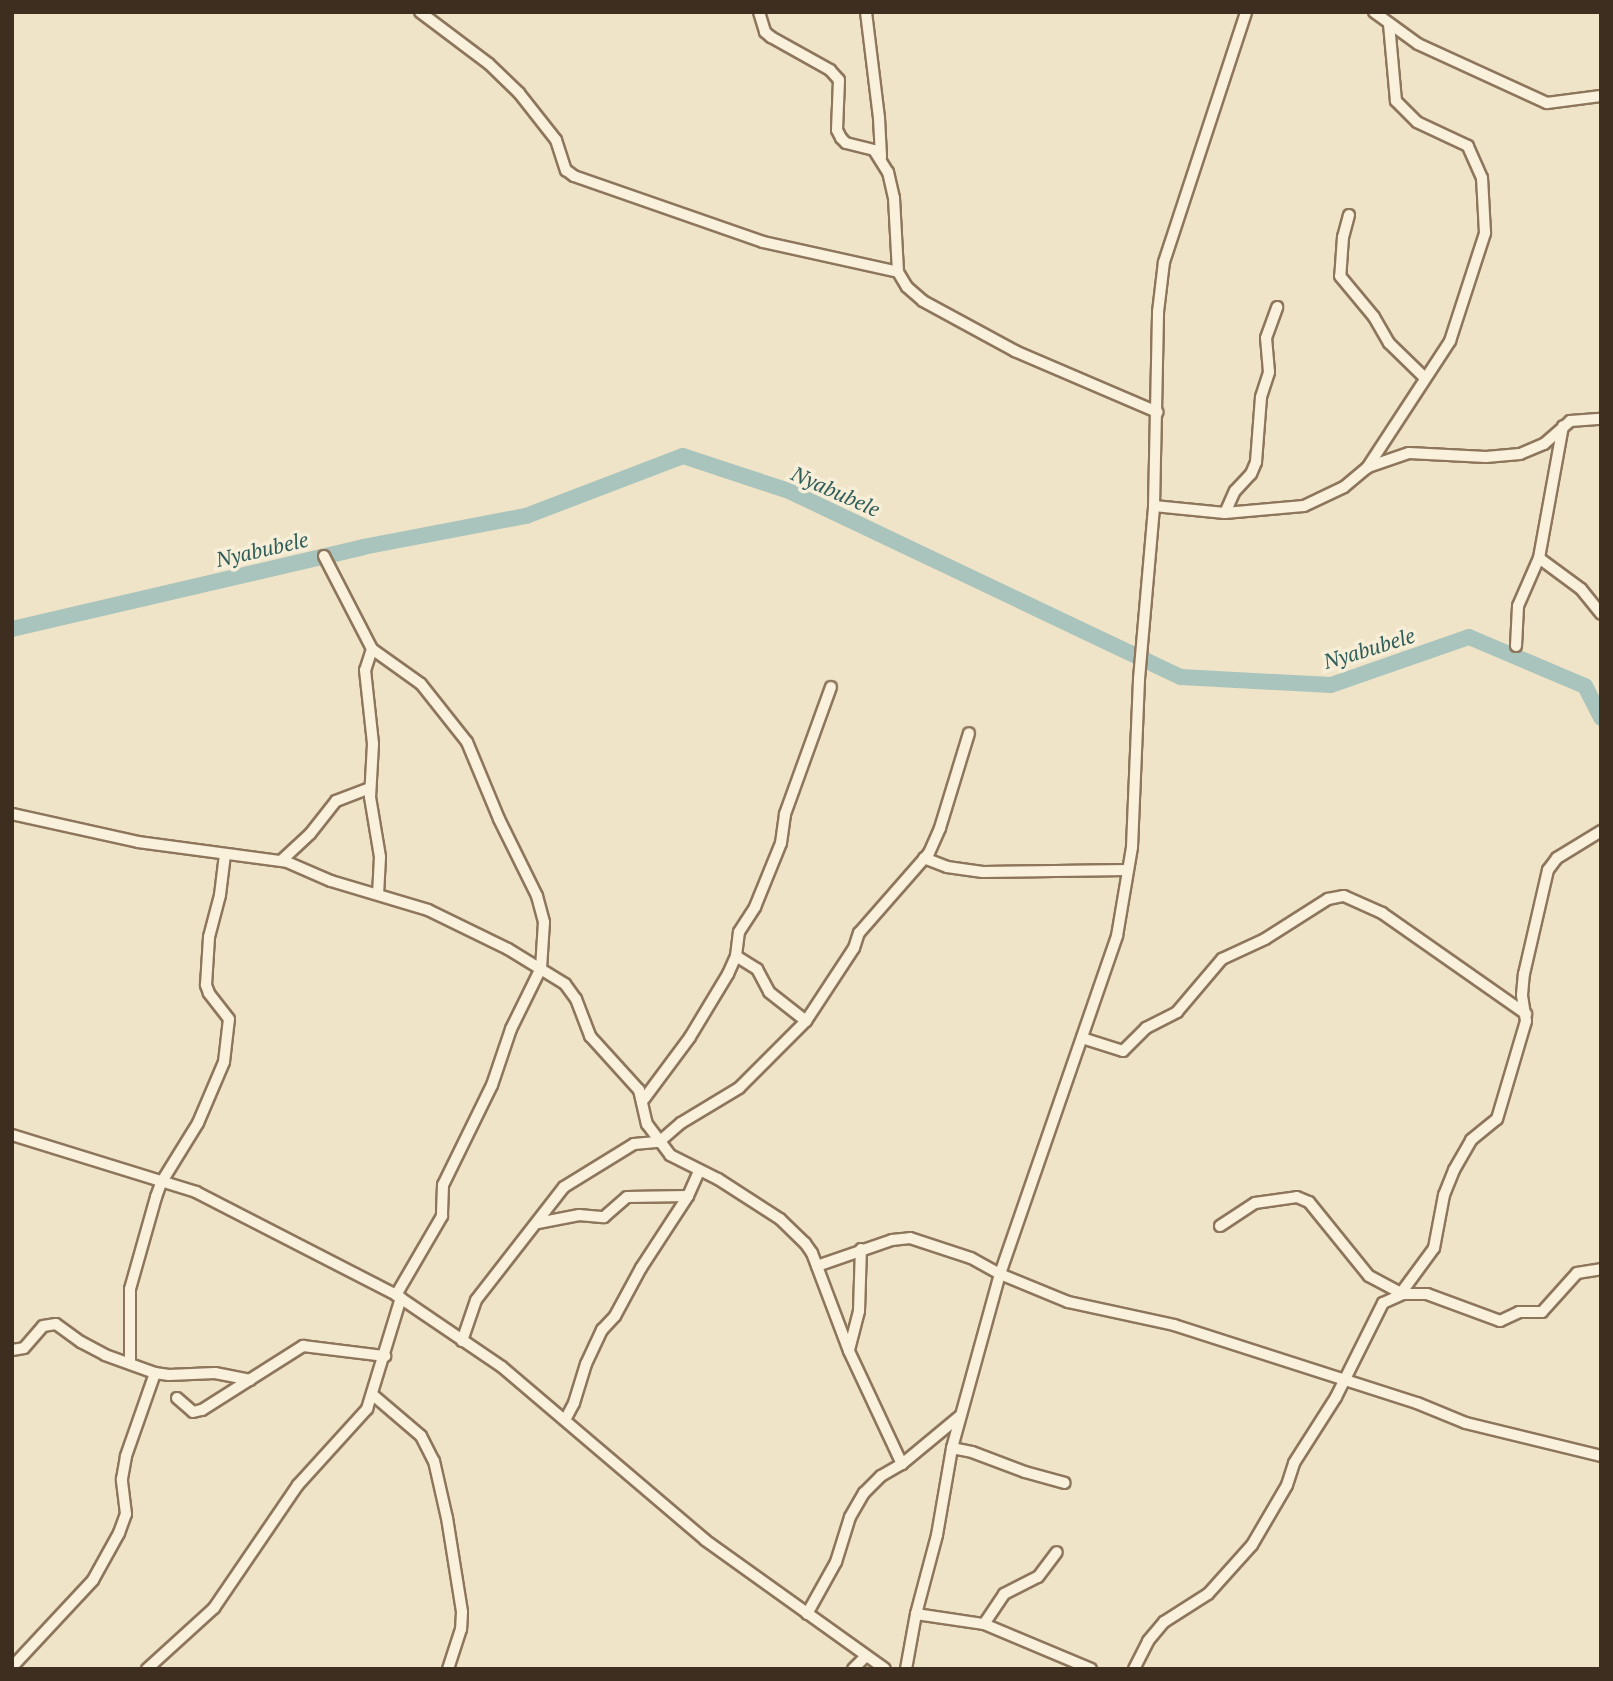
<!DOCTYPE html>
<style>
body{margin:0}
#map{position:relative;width:1613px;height:1681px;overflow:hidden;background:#f0e4c8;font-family:"PT Serif",serif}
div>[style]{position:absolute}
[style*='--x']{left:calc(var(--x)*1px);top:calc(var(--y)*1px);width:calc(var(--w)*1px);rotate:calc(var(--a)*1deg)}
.river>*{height:16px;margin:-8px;padding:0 8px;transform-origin:8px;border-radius:8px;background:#a9c4bc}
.roads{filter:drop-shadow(2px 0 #8d765c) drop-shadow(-2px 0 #8d765c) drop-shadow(0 2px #8d765c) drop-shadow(0 -2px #8d765c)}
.minor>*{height:10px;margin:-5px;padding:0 5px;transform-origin:5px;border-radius:5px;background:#faf1dc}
span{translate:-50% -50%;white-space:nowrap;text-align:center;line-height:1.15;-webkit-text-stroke:7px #f7eed8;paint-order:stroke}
.water-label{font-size:21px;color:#2f5d5a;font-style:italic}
.frame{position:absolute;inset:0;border:14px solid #3d2e20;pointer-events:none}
</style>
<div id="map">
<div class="river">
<i style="--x:12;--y:629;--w:360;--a:-13.1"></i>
<i style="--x:363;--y:547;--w:166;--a:-10.8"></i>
<i style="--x:526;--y:516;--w:168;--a:-20.9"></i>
<i style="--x:683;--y:456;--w:112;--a:18.3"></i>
<i style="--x:789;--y:491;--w:434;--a:25.4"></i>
<i style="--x:1181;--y:677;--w:150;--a:3.1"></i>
<i style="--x:1331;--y:685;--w:146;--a:-19.2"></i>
<i style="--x:1469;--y:637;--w:126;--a:22.9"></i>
<i style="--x:1585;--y:686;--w:36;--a:63"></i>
</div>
<div class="roads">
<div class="minor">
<i style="--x:420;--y:12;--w:86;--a:37"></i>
<i style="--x:489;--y:64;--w:42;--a:44"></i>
<i style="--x:519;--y:93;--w:60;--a:51.8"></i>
<i style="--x:556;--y:140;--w:32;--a:72"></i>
<i style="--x:566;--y:170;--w:10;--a:37"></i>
<i style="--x:574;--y:176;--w:200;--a:19.2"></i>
<i style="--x:763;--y:242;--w:138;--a:12.5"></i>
<i style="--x:759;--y:12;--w:21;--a:73"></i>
<i style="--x:765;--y:32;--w:8;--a:40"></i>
<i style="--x:771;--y:37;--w:68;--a:29.2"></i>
<i style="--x:830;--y:70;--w:13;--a:48"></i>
<i style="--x:839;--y:80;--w:50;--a:92.3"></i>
<i style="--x:837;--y:130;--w:9;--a:63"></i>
<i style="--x:841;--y:138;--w:7;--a:45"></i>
<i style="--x:846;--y:143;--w:29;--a:14"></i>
<i style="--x:874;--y:150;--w:26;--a:58"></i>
<i style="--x:888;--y:172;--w:27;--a:77"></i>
<i style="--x:894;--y:198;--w:74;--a:86.9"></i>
<i style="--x:898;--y:272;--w:17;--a:59"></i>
<i style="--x:907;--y:287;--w:21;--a:41"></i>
<i style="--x:923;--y:301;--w:105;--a:28.5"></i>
<i style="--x:1015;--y:351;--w:155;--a:23.2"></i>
<i style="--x:866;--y:12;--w:107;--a:83"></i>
<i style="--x:879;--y:118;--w:39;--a:87"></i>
<i style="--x:1374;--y:12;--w:54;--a:36"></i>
<i style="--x:1418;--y:44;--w:142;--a:24.6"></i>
<i style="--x:1547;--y:103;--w:54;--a:-7.4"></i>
<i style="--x:1349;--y:215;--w:23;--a:105"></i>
<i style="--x:1343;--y:237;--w:39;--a:94"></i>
<i style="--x:1340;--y:276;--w:53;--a:50.3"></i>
<i style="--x:1374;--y:317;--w:30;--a:60"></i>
<i style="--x:1389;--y:343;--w:50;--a:44.2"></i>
<i style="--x:1368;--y:467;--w:43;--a:-18.9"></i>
<i style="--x:1409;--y:453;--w:77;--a:3"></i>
<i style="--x:1486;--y:457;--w:34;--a:-5"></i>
<i style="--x:1520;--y:454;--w:26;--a:-23"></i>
<i style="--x:1544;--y:444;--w:35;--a:-41"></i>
<i style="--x:1570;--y:421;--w:31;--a:-4"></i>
<i style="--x:1154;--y:506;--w:71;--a:5.6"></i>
<i style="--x:1225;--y:513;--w:79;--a:-5.1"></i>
<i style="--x:1304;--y:506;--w:44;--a:-25.4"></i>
<i style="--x:1344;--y:487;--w:30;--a:-40"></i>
<i style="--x:1367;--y:468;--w:152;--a:-56.8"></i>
<i style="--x:1450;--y:341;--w:114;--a:-72"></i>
<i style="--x:1485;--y:233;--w:55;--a:-93.1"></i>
<i style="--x:1482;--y:178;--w:35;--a:-114"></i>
<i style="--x:1468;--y:146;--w:56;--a:-154.8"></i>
<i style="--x:1417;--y:122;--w:30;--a:-135"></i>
<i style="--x:1396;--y:101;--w:77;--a:-95.2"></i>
<i style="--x:1225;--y:513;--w:24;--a:-66"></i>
<i style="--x:1235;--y:491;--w:23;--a:-47"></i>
<i style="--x:1251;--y:474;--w:13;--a:-67"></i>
<i style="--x:1256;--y:462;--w:65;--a:-85.6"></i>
<i style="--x:1261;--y:397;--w:26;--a:-72"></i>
<i style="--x:1269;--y:372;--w:34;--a:-95"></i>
<i style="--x:1266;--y:338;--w:33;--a:-70"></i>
<i style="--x:324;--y:556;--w:105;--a:62.7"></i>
<i style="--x:372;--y:649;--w:60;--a:35.5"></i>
<i style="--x:421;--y:684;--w:74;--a:51.6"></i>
<i style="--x:467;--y:742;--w:83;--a:67.4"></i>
<i style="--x:499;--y:819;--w:86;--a:63.7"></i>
<i style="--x:537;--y:896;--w:27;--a:75"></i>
<i style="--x:544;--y:922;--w:46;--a:93.7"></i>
<i style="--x:541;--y:968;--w:68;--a:116.2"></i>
<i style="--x:511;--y:1029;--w:59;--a:108.7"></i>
<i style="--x:492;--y:1085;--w:111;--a:116.1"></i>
<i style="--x:443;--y:1185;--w:31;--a:92"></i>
<i style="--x:442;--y:1216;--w:91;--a:120.2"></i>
<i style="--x:1539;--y:558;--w:52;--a:36.4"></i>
<i style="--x:1581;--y:589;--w:32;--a:51"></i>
<i style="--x:1516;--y:646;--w:40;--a:-87.1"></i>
<i style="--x:1518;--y:606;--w:52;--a:-66.4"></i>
<i style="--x:1539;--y:558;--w:134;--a:-79.7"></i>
<i style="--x:372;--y:649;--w:22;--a:108"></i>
<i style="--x:365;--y:670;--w:74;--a:83.8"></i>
<i style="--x:373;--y:744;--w:53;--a:93.2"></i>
<i style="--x:370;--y:797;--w:61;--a:80.5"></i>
<i style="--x:380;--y:857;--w:36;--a:93"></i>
<i style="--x:12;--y:814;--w:129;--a:12.5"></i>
<i style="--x:138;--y:842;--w:150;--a:7.6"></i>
<i style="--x:287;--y:862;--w:48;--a:23.4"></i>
<i style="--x:331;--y:881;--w:101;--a:16.6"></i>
<i style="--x:428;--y:910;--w:89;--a:26"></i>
<i style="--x:508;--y:949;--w:67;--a:31.6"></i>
<i style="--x:565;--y:984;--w:19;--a:54"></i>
<i style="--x:576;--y:999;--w:40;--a:69"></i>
<i style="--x:590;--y:1036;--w:73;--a:47.8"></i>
<i style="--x:639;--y:1090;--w:35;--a:77"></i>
<i style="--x:647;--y:1124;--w:39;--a:53"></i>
<i style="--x:670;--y:1155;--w:54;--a:26.6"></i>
<i style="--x:718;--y:1179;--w:74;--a:32.8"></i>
<i style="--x:780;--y:1219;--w:35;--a:44"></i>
<i style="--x:805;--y:1243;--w:12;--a:55"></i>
<i style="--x:812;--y:1253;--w:105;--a:69.3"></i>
<i style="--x:849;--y:1351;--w:125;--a:64.9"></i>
<i style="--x:924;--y:858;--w:25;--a:21"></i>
<i style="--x:947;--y:867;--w:36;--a:8"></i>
<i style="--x:983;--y:872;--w:144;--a:-0.8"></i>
<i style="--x:282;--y:860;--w:38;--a:-43"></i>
<i style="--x:310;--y:834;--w:42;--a:-51.8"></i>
<i style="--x:336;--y:801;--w:36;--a:-21"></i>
<i style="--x:736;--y:956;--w:25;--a:32"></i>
<i style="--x:757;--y:969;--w:26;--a:62"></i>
<i style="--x:769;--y:992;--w:47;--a:38.1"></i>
<i style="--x:1082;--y:1038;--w:43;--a:17.6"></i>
<i style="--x:1123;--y:1051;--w:33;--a:-45"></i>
<i style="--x:1146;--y:1028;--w:35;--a:-27"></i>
<i style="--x:1177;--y:1012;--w:70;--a:-49.7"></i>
<i style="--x:1222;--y:959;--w:47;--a:-24.9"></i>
<i style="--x:1265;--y:939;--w:75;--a:-32.4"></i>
<i style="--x:1328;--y:899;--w:16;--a:-11"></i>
<i style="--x:1344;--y:896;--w:42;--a:24.1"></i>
<i style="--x:1382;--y:913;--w:176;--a:35"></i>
<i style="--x:644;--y:1099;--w:77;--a:-53.4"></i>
<i style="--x:690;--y:1037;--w:74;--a:-58.9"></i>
<i style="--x:728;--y:974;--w:20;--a:-66"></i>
<i style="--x:736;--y:956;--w:24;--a:-83"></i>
<i style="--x:739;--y:932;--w:30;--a:-57"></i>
<i style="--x:755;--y:907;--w:69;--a:-67.9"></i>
<i style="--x:781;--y:843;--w:29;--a:-82"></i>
<i style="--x:785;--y:814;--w:135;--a:-70.1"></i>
<i style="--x:12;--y:1135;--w:193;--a:17.2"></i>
<i style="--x:196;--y:1192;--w:225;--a:27.2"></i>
<i style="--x:396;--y:1295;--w:128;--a:34.2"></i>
<i style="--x:502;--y:1367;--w:267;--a:40.4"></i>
<i style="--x:705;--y:1540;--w:221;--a:35.6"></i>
<i style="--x:538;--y:1223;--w:42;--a:-11"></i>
<i style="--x:579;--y:1215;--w:25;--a:5"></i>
<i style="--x:604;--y:1217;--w:30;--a:-41"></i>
<i style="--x:627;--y:1197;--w:61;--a:-0.9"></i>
<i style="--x:1220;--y:1226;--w:42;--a:-33.3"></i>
<i style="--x:1255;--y:1203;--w:42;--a:-8.1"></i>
<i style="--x:1297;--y:1197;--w:13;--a:23"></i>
<i style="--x:1309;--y:1202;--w:95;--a:51"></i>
<i style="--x:1369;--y:1276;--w:38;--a:28"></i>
<i style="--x:817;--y:1266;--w:79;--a:-19.1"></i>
<i style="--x:892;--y:1240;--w:18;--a:-6"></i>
<i style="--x:910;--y:1238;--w:64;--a:18.2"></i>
<i style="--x:971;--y:1258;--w:33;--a:29"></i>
<i style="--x:1000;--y:1274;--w:74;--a:22.4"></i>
<i style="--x:1068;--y:1302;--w:108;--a:12.2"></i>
<i style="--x:1174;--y:1325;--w:255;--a:17.8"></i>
<i style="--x:1417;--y:1403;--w:53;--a:22.2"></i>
<i style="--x:1466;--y:1423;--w:139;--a:13.7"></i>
<i style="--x:1401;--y:1293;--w:56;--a:-53.7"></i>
<i style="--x:1434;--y:1248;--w:54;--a:-79.3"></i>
<i style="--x:1444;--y:1195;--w:27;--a:-68"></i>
<i style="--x:1454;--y:1170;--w:34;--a:-60"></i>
<i style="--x:1471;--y:1140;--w:33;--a:-39"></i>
<i style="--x:1497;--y:1119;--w:102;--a:-73.5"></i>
<i style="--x:1526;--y:1021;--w:26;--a:-99"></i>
<i style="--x:1522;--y:995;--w:21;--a:-85"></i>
<i style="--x:1524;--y:974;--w:107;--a:-77"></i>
<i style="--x:1548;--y:870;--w:15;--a:-53"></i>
<i style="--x:1557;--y:858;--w:52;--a:-31.5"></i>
<i style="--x:462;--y:1341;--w:43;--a:-71.1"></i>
<i style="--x:476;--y:1300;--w:143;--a:-52.1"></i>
<i style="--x:564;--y:1187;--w:82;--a:-31.6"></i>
<i style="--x:634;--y:1144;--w:25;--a:-5"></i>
<i style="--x:659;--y:1142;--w:29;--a:-41"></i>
<i style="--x:681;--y:1123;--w:68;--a:-31.1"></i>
<i style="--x:739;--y:1088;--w:95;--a:-45"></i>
<i style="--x:806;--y:1021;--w:87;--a:-56.7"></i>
<i style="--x:854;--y:948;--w:16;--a:-72"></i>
<i style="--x:859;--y:933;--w:106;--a:-48.8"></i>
<i style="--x:929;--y:853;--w:27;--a:-66"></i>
<i style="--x:940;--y:828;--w:99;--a:-73"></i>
<i style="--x:12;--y:1350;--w:12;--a:-9"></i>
<i style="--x:24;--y:1348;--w:29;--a:-49"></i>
<i style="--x:43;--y:1326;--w:13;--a:-9"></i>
<i style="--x:56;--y:1324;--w:31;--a:36"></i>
<i style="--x:81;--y:1342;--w:27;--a:28"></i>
<i style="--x:105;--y:1355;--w:53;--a:19.8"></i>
<i style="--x:155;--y:1373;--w:14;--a:8"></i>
<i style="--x:169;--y:1375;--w:46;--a:-2.5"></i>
<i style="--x:215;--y:1373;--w:36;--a:11"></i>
<i style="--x:849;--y:1350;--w:40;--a:-75.6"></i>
<i style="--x:859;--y:1311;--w:62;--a:-88.2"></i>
<i style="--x:130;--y:1363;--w:74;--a:-90"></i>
<i style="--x:130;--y:1289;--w:96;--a:-74.2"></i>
<i style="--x:156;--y:1197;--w:15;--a:-70"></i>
<i style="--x:161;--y:1183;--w:70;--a:-58.3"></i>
<i style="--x:198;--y:1123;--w:66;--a:-66.9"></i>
<i style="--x:224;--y:1062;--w:43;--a:-83.4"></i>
<i style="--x:229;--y:1019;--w:33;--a:-128"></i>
<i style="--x:209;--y:993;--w:9;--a:-111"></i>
<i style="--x:206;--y:985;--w:48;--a:-86.4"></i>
<i style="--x:209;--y:937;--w:43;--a:-75.3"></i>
<i style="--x:220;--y:895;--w:39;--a:-83"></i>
<i style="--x:373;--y:1395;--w:63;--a:40.5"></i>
<i style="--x:421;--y:1436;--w:28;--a:63"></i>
<i style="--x:434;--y:1461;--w:58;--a:77.2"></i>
<i style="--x:447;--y:1518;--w:95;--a:80.9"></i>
<i style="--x:462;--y:1612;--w:17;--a:93"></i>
<i style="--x:461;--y:1629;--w:42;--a:108"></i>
<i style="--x:177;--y:1398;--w:21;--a:41"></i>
<i style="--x:193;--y:1412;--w:9;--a:-13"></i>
<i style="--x:202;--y:1410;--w:120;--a:-32.4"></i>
<i style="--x:303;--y:1346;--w:83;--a:7"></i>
<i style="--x:565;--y:1420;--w:19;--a:-62"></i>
<i style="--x:574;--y:1403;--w:41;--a:-72.9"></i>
<i style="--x:586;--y:1364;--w:38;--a:-65"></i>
<i style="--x:602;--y:1330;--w:19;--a:-47"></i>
<i style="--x:615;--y:1316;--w:55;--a:-61.6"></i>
<i style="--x:641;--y:1268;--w:86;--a:-56.9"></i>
<i style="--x:688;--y:1196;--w:27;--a:-66"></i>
<i style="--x:952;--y:1448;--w:20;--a:11"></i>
<i style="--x:972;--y:1452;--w:57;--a:20.7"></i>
<i style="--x:1025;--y:1472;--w:41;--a:15.4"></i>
<i style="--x:807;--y:1614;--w:60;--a:-60.9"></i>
<i style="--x:836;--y:1562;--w:47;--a:-72.7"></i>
<i style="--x:850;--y:1517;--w:28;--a:-60"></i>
<i style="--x:864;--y:1493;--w:24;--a:-45"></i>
<i style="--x:881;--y:1476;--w:24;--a:-30"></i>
<i style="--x:902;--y:1464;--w:75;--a:-39.6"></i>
<i style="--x:916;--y:1614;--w:69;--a:8.4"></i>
<i style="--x:984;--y:1624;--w:116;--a:22.8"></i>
<i style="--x:984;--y:1624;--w:36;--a:-56"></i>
<i style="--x:1004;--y:1594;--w:38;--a:-27"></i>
<i style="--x:1038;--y:1577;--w:31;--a:-53"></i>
<i style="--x:12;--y:1667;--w:119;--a:-47"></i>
<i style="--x:93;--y:1580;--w:54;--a:-61"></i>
<i style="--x:119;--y:1533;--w:20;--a:-70"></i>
<i style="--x:126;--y:1514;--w:35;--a:-97"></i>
<i style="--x:122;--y:1479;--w:23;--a:-80"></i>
<i style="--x:126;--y:1456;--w:88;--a:-70.7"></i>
<i style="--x:147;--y:1669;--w:91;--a:-42.3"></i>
<i style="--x:214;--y:1608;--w:149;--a:-55.7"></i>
<i style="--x:298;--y:1485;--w:103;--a:-47.8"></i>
<i style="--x:367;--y:1409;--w:116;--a:-73"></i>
<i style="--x:853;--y:1669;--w:17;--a:-45"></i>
<i style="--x:906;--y:1669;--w:56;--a:-79.7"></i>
<i style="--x:916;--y:1614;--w:82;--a:-75.1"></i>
<i style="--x:937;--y:1535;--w:88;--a:-80.2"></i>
<i style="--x:952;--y:1448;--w:180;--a:-74.6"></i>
<i style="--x:1000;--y:1274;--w:358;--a:-70.9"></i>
<i style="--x:1117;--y:936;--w:90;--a:-80.4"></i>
<i style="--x:1132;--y:847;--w:168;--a:-87.6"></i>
<i style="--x:1139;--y:679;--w:174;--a:-85"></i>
<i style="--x:1154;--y:506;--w:194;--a:-88.8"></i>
<i style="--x:1158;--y:312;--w:50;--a:-83.2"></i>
<i style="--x:1164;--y:262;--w:263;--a:-71.8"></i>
<i style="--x:1134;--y:1669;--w:31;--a:-63"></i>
<i style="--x:1148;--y:1641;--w:25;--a:-50"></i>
<i style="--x:1164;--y:1622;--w:52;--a:-32.5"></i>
<i style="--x:1208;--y:1594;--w:66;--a:-48.1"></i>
<i style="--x:1252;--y:1545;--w:69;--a:-59.7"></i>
<i style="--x:1287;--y:1485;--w:23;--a:-72"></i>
<i style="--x:1294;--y:1463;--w:78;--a:-57.5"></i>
<i style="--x:1336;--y:1397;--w:105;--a:-63.4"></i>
<i style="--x:1383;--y:1303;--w:22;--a:-24"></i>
<i style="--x:1403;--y:1294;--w:24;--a:0"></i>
<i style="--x:1427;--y:1294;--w:78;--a:20.3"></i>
<i style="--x:1500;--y:1321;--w:21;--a:-25"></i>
<i style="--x:1519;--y:1312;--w:23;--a:0"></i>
<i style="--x:1542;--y:1312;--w:52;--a:-48.1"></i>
<i style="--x:1577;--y:1273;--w:24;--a:-9"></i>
</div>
</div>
<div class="water-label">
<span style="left:836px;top:491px;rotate:24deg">Nyabubele</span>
<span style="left:262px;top:549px;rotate:-13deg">Nyabubele</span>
<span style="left:1369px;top:648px;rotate:-17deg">Nyabubele</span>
</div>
<div class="frame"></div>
</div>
